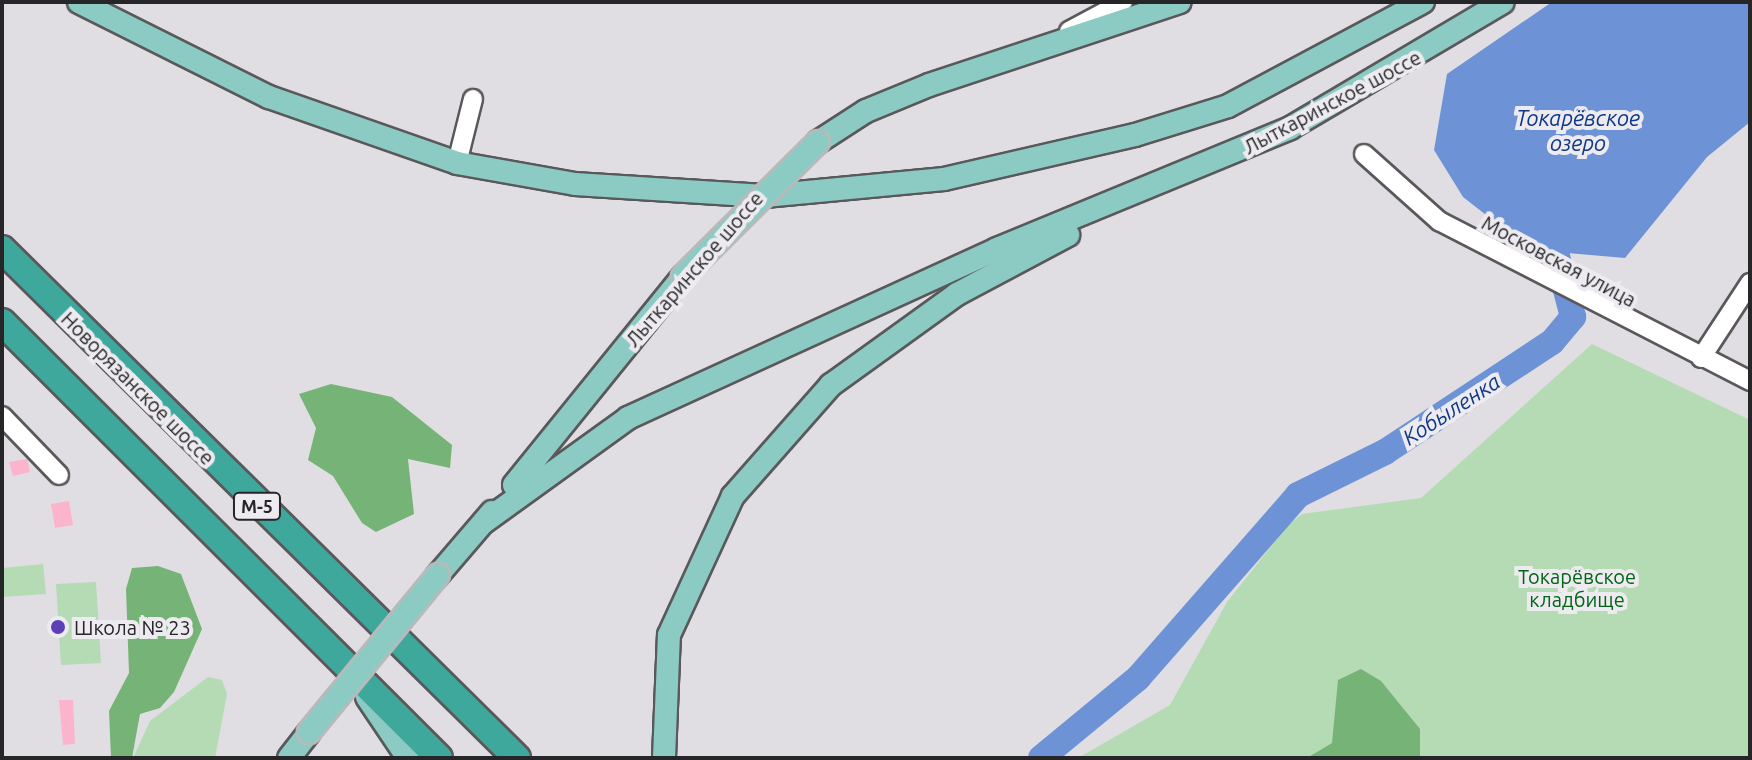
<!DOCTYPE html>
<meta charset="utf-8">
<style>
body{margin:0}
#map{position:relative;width:1752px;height:760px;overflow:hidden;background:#e0dee2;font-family:Ubuntu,sans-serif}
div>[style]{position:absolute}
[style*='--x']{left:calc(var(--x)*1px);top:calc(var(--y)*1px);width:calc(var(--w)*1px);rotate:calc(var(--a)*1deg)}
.green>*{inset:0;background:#b4dbb4}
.forest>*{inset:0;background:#75b476}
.water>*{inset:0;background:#6d92d6}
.river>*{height:26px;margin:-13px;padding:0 13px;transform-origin:13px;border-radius:13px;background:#6d92d6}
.building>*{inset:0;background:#fbb4cc}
.roads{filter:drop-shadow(2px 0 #59585b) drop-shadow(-2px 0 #59585b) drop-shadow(0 2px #59585b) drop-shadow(0 -2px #59585b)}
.minor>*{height:18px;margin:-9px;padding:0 9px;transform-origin:9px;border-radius:9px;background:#fff}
.major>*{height:22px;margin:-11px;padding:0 11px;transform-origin:11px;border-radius:11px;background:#8bcbc4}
.highway>*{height:26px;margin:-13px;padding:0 13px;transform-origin:13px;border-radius:13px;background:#3ea89d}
.bridges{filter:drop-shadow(2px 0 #bab9ba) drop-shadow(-2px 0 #bab9ba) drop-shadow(0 2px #bab9ba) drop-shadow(0 -2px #bab9ba)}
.major-bridge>*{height:22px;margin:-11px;padding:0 11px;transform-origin:11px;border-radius:11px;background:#8bcbc4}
.dots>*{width:22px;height:22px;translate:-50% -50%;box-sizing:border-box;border:4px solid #edebf0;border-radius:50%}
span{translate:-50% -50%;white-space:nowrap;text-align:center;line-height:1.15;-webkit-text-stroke:8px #edebf0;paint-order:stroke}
.shield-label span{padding:2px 6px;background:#edebf0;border:2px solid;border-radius:6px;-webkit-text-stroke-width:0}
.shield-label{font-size:18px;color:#262527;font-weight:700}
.street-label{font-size:20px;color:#262527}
.park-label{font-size:20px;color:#006616}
.poi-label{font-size:20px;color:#262527}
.left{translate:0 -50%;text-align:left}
.water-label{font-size:22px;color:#0f3887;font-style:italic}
.frame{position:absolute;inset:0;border:4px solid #262527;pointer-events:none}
</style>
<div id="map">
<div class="green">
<i style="clip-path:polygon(1592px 344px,1750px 420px,1750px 758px,1078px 758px,1170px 705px,1227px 602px,1288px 525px,1302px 514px,1421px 498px)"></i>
<i style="clip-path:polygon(43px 564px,46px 594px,2px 597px,2px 568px)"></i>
<i style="clip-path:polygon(96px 582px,101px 663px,61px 665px,56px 584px)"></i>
<i style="clip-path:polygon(208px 677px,222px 680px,227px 694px,215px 758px,133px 758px,150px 721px)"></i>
</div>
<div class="forest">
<i style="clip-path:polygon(331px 384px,392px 397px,452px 445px,450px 468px,408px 459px,414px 514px,376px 532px,362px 523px,333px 476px,308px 460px,316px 428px,299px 394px)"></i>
<i style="clip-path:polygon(158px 566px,181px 574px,202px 629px,174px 692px,160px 708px,140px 714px,132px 758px,111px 758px,109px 711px,129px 673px,126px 589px,132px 568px)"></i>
<i style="clip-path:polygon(1361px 669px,1381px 681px,1420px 729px,1420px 758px,1307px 758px,1332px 743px,1338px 680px)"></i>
</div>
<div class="water">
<i style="clip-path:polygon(1552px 2px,1750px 2px,1750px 122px,1707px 157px,1625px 258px,1556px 252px,1508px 232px,1463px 197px,1434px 150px,1447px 74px)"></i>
</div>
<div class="river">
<i style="--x:1041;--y:758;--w:126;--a:-39.5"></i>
<i style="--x:1138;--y:678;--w:243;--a:-48.8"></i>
<i style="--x:1298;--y:495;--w:97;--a:-26.3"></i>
<i style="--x:1385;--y:452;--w:200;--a:-33.4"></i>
<i style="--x:1552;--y:342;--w:33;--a:-50"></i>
<i style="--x:1573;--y:317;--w:67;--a:-104.7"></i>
<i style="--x:1556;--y:252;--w:33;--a:-81"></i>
</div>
<div class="building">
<i style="clip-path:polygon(27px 459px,30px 472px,13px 476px,9px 462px)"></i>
<i style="clip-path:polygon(69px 501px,73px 525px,55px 528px,51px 504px)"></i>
<i style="clip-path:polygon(59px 700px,73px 700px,75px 744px,63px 745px)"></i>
</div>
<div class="roads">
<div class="minor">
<i style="--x:1069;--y:31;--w:61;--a:-28.2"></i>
<i style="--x:1364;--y:154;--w:101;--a:41.8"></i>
<i style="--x:1439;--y:221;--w:350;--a:27.2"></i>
<i style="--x:457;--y:163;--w:66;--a:-76"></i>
<i style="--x:1701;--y:358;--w:90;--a:-56.8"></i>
<i style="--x:2;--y:416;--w:82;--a:46"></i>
</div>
<div class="major">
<i style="--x:79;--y:2;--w:212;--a:26.6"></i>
<i style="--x:269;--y:97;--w:199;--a:19.3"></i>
<i style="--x:457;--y:163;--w:120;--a:10.1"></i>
<i style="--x:575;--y:184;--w:190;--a:3.6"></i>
<i style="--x:765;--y:196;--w:180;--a:-5.4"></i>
<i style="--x:944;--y:179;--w:196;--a:-13"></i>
<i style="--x:1135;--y:135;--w:97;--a:-17.3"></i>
<i style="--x:1228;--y:106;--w:221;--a:-28.1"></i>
<i style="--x:818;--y:142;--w:57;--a:-32.9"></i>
<i style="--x:866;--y:111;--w:68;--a:-22.4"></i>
<i style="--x:929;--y:85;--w:264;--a:-18.3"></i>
<i style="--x:514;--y:485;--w:269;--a:-51"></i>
<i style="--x:484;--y:522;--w:178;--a:-35.8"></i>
<i style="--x:628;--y:418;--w:406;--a:-24.6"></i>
<i style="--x:997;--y:249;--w:317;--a:-22.4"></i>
<i style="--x:1290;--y:128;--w:247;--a:-30.6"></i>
<i style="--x:438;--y:575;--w:83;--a:-49.4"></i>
<i style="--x:367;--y:697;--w:73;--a:56.1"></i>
<i style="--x:289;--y:758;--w:33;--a:-52"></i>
<i style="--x:664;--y:758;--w:123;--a:-87.7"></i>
<i style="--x:669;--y:635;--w:153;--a:-65.3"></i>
<i style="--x:733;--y:496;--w:148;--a:-48.6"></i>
<i style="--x:831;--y:385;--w:155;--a:-35.8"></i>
<i style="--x:957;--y:294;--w:126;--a:-28"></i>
</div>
<div class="highway">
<i style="--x:2;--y:249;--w:724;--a:44.66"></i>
<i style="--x:2;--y:322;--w:617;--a:44.93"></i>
</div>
</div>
<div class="bridges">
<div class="major-bridge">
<i style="--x:683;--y:276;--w:190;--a:-44.8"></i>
<i style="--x:309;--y:732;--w:203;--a:-50.6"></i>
</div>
</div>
<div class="dots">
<i style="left:58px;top:627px;background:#5b40b8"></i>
</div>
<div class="shield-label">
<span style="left:257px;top:506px">М-5</span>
</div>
<div class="street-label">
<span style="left:1332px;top:102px;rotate:-28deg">Лыткаринское шоссе</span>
<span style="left:1559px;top:261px;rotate:28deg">Московская улица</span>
<span style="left:694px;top:269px;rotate:-49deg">Лыткаринское шоссе</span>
<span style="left:138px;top:388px;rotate:45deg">Новорязанское шоссе</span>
</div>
<div class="park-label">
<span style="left:1577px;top:588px">Токарёвское<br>кладбище</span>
</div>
<div class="poi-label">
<span class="left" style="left:74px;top:627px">Школа № 23</span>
</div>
<div class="water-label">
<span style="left:1578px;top:130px">Токарёвское<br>озеро</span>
<span style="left:1451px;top:409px;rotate:-33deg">Кобыленка</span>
</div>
<div class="frame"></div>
</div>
